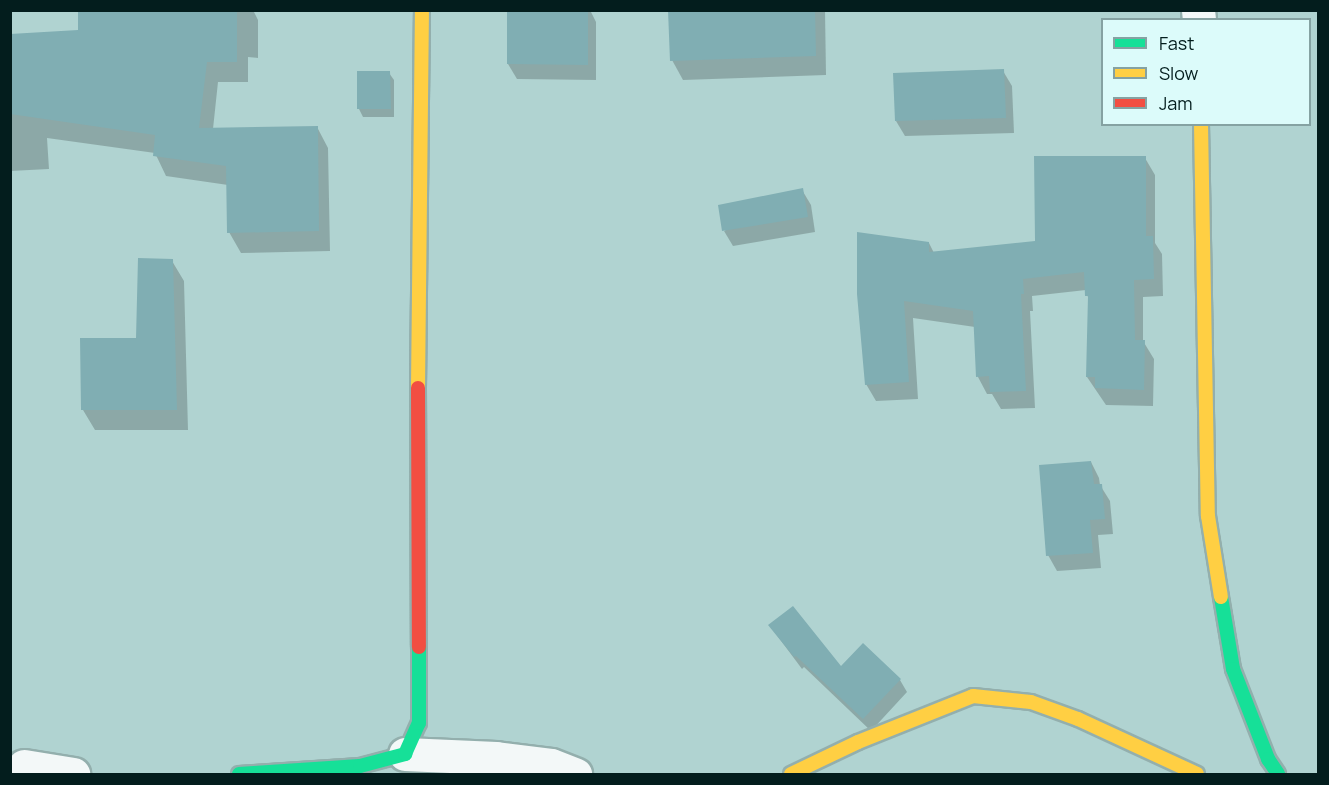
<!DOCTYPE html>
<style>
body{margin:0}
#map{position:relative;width:1329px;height:785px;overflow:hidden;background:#b0d3d1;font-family:Manrope,sans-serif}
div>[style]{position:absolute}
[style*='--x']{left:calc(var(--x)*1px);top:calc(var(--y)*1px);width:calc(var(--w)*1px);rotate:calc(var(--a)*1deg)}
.shadow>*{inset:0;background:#0003}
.building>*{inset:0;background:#80aeb3}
.roads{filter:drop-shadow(2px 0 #93afad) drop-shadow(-2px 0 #93afad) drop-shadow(0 2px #93afad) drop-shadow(0 -2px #93afad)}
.street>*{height:33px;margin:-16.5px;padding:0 16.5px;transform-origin:16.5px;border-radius:16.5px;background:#f3f8f8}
.fast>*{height:14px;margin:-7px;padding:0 7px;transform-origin:7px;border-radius:7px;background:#16e098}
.slow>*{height:14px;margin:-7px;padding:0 7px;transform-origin:7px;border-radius:7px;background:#ffcf43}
.jam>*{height:14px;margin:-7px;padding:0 7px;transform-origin:7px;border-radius:7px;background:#f24e42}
span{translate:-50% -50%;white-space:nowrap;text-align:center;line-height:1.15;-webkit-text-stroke:4.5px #dcfbfa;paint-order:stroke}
.frame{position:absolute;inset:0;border:12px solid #031d1d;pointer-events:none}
.legend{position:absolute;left:1101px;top:18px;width:210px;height:108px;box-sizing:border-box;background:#dcfbfa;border:2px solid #85a2a2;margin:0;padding:8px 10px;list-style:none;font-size:18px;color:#031d1d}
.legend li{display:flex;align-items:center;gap:12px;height:30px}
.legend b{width:30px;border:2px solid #85a2a2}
</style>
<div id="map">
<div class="shadow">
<i style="clip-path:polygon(80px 10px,253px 10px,258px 20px,258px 58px,248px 57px,248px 82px,218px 82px,213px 129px,317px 127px,328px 148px,330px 251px,241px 253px,229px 232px,228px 185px,166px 176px,155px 153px,47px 138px,49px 169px,10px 171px,10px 36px,80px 31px)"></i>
<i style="clip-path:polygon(509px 10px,590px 10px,596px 22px,596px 80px,517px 79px,508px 64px)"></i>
<i style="clip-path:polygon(670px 10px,825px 10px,826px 75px,683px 80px,672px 60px)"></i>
<i style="clip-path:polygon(1003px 71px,1012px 86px,1014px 133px,905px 136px,896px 121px)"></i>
<i style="clip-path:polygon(358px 73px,389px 73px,394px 80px,394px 117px,363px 117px,359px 109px)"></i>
<i style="clip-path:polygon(1145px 158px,1155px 175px,1155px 243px,1162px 254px,1163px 296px,1143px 297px,1143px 341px,1154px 359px,1153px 406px,1106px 405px,1087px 377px,1089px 301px,1086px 290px,1032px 296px,1033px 311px,1030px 311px,1035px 408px,1001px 409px,992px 394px,987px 394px,978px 377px,975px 327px,913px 318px,918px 399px,876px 401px,866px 384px,929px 243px,934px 253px,1036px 242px)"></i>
<i style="clip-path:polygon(802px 190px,811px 205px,815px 232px,733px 246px,724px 231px)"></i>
<i style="clip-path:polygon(172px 261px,184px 281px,188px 430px,95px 430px,83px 410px,137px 339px)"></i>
<i style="clip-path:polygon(1091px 462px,1099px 478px,1100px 485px,1110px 501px,1113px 534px,1098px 535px,1101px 568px,1057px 571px,1048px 555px)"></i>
<i style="clip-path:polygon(770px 626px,841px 669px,900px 680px,907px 692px,871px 731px,804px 667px,802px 669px)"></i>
</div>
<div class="building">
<i style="clip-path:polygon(78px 10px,237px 10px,237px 62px,207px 62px,199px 128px,318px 126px,319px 231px,227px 233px,226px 166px,153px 156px,155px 135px,10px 114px,10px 34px,78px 30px)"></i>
<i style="clip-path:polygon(507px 10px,588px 10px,588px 65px,507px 64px)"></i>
<i style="clip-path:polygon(668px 10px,815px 10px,816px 56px,670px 61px)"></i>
<i style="clip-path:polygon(1004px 69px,1006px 118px,895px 121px,893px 73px)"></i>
<i style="clip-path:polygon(357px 71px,390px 71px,391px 109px,357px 109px)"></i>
<i style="clip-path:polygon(1034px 156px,1146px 156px,1146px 236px,1153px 236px,1154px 279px,1134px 280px,1135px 340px,1145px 340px,1144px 390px,1095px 388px,1095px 377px,1086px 377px,1088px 296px,1085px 296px,1084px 272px,1023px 279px,1024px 294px,1021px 294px,1026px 391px,990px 392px,989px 376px,976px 377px,973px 311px,904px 301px,909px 382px,865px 385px,857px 294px,857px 232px,929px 242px,929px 252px,1035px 241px)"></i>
<i style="clip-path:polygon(803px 188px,808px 217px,722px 231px,718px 205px)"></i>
<i style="clip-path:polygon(138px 258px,173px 259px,177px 410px,81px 410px,80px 338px,136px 338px)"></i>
<i style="clip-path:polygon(1091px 461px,1094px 484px,1102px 484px,1105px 519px,1090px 520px,1093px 553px,1046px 556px,1039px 465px)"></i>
<i style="clip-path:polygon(793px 606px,841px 666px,863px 643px,901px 679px,863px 719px,796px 656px,794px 657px,768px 625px)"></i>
</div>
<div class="roads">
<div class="street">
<i style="--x:1198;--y:10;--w:10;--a:84"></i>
<i style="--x:405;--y:754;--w:91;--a:2.5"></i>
<i style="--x:496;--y:758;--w:55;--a:7.3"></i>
<i style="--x:551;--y:765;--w:26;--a:21"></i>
<i style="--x:24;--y:766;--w:50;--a:9.3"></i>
</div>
<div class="fast">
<i style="--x:1221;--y:597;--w:73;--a:80.5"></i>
<i style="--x:1233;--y:669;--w:97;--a:68.7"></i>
<i style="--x:1268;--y:759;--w:18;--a:56"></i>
<i style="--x:239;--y:774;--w:121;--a:-3.8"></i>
<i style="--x:360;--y:766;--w:47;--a:-14.9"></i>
<i style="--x:405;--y:754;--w:34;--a:-66"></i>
<i style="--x:419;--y:723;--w:76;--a:-90"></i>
</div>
<div class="slow">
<i style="--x:1201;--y:124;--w:392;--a:89"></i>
<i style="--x:1208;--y:516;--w:82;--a:80.9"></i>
<i style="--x:418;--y:388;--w:378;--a:-89.4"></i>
<i style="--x:791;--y:774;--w:74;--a:-25.5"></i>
<i style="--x:858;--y:742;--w:124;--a:-21.8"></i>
<i style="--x:973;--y:696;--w:58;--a:5.9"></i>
<i style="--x:1031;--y:702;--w:50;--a:19.9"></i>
<i style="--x:1078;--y:719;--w:131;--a:24.8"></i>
</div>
<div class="jam">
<i style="--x:418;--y:388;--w:259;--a:89.8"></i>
</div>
</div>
<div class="frame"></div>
<ul class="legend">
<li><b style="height:8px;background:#16e098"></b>Fast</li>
<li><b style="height:8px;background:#ffcf43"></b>Slow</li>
<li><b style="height:8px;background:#f24e42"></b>Jam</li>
</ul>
</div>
